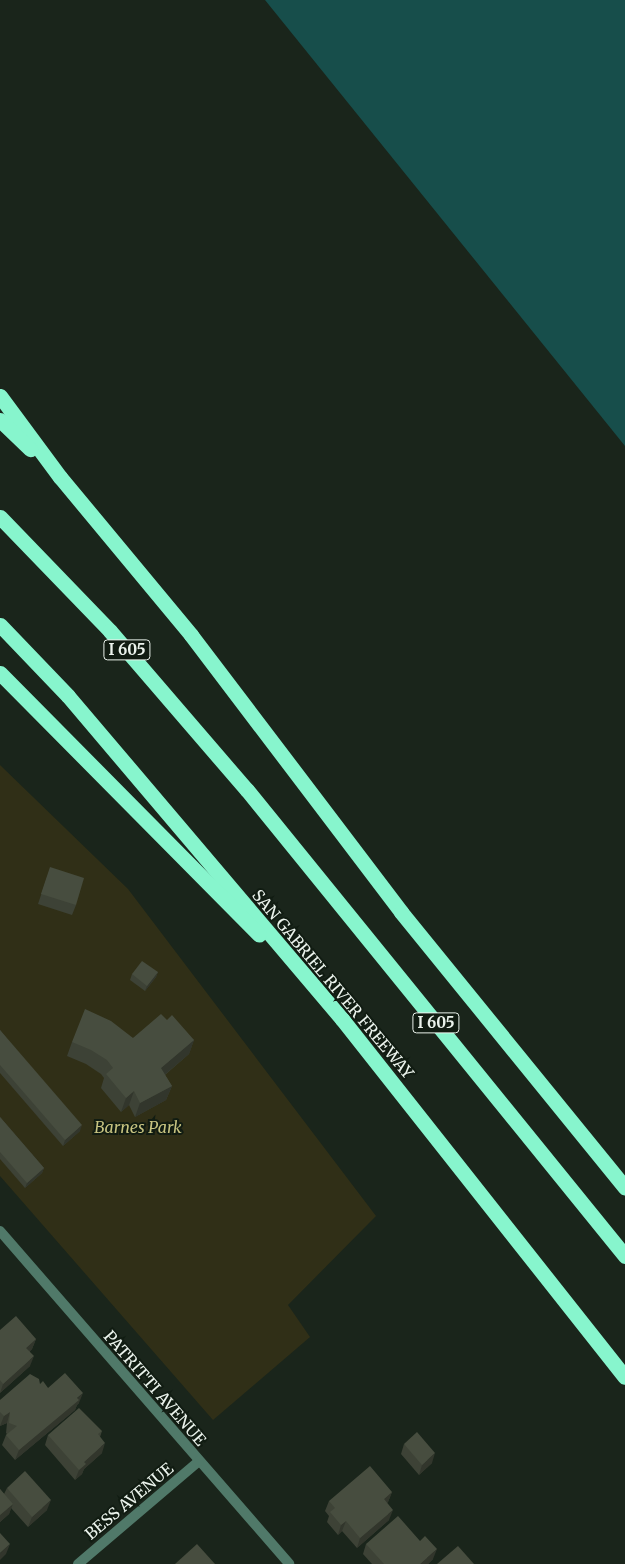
<!DOCTYPE html>
<style>
body{margin:0}
#map{position:relative;width:625px;height:1564px;overflow:hidden;background:#1a251b;font-family:Merriweather,serif}
div>[style]{position:absolute}
[style*='--x']{left:calc(var(--x)*1px);top:calc(var(--y)*1px);width:calc(var(--w)*1px);rotate:calc(var(--a)*1deg)}
.green>*{inset:0;background:#302f17}
.water>*{inset:0;background:#174e4b}
.street>*{height:10px;margin:-5px;padding:0 5px;transform-origin:5px;border-radius:5px;background:#507969}
.highway>*{height:15px;margin:-7.5px;padding:0 7.5px;transform-origin:7.5px;border-radius:7.5px;background:#87f5cd}
.wall>*{inset:0;background:#3d4236}
.shaded-wall>*{inset:0;background:#32362c}
.building>*{inset:0;background:#474d3f}
span{translate:-50% -50%;white-space:nowrap;text-align:center;line-height:1.15;-webkit-text-stroke:4px #111c12;paint-order:stroke}
.shield-label span{padding:1px 4px;background:#111c12;border:1px solid;border-radius:4px;-webkit-text-stroke-width:0}
.shield-label{font-size:15px;color:#ebf3ec;font-weight:700}
.street-label{font-size:16px;color:#ebf3ec}
.park-label{font-size:16px;color:#c8c481;font-style:italic}
</style>
<div id="map">
<div class="green">
<i style="clip-path:polygon(0 765px,128px 889px,376px 1216px,288px 1305px,310px 1337px,213px 1420px,0 1176px)"></i>
</div>
<div class="water">
<i style="clip-path:polygon(265px 0,625px 0,625px 446px)"></i>
</div>
<div class="street">
<i style="--x:0;--y:1231;--w:441;--a:49"></i>
<i style="--x:78;--y:1564;--w:159;--a:-40.4"></i>
</div>
<div class="highway">
<i style="--x:0;--y:396;--w:101;--a:53.5"></i>
<i style="--x:60;--y:477;--w:205;--a:50.3"></i>
<i style="--x:191;--y:635;--w:348;--a:52.8"></i>
<i style="--x:401;--y:912;--w:355;--a:50.9"></i>
<i style="--x:0;--y:420;--w:42;--a:44"></i>
<i style="--x:0;--y:517;--w:158;--a:46"></i>
<i style="--x:110;--y:631;--w:210;--a:49.3"></i>
<i style="--x:247;--y:790;--w:600;--a:50.95"></i>
<i style="--x:0;--y:625;--w:98;--a:46.2"></i>
<i style="--x:68;--y:696;--w:424;--a:49.7"></i>
<i style="--x:342;--y:1019;--w:456;--a:51.7"></i>
<i style="--x:0;--y:673;--w:368;--a:45.3"></i>
</div>
<div class="wall">
<i style="clip-path:polygon(47px 877px,76px 905px,72px 915px,38px 904px)"></i>
<i style="clip-path:polygon(158px 972px,156px 977px,145px 991px,130px 980px,132px 974px)"></i>
<i style="clip-path:polygon(167px 1020px,194px 1040px,189px 1054px,165px 1075px,172px 1086px,166px 1100px,135px 1117px,129px 1105px,121px 1112px,101px 1088px,104px 1078px,101px 1074px,86px 1064px,67px 1056px,72px 1042px,133px 1038px)"></i>
<i style="clip-path:polygon(0 1030px,80px 1131px,63px 1146px,0 1073px)"></i>
<i style="clip-path:polygon(0 1117px,44px 1168px,42px 1173px,25px 1188px,0 1159px)"></i>
<i style="clip-path:polygon(0 1330px,36px 1339px,32px 1349px,30px 1351px,30px 1366px,0 1393px)"></i>
<i style="clip-path:polygon(40px 1384px,48px 1388px,79px 1403px,77px 1405px,75px 1410px,15px 1460px,2px 1445px,6px 1435px,7px 1434px,6px 1433px,7px 1423px,0 1426px,0 1400px)"></i>
<i style="clip-path:polygon(102px 1431px,100px 1437px,102px 1453px,84px 1469px,82px 1474px,75px 1480px,45px 1445px,48px 1435px)"></i>
<i style="clip-path:polygon(404px 1444px,432px 1463px,419px 1475px,401px 1454px)"></i>
<i style="clip-path:polygon(7px 1488px,47px 1510px,28px 1527px,11px 1508px,9px 1514px,0 1522px,0 1489px,4px 1494px)"></i>
<i style="clip-path:polygon(392px 1492px,388px 1502px,387px 1503px,389px 1520px,357px 1548px,342px 1531px,338px 1535px,327px 1522px,329px 1516px,325px 1511px,329px 1501px)"></i>
<i style="clip-path:polygon(366px 1544px,433px 1559px,428px 1564px,372px 1564px,363px 1554px)"></i>
</div>
<div class="shaded-wall">
<i style="clip-path:polygon(158px 972px,156px 977px,145px 991px,147px 986px)"></i>
<i style="clip-path:polygon(194px 1040px,189px 1054px,156px 1082px,161px 1068px)"></i>
<i style="clip-path:polygon(172px 1086px,166px 1100px,135px 1117px,140px 1103px)"></i>
<i style="clip-path:polygon(134px 1091px,129px 1105px,121px 1112px,126px 1098px)"></i>
<i style="clip-path:polygon(82px 1125px,80px 1131px,63px 1146px,65px 1140px)"></i>
<i style="clip-path:polygon(44px 1168px,42px 1173px,25px 1188px,27px 1183px)"></i>
<i style="clip-path:polygon(36px 1339px,32px 1349px,23px 1358px,26px 1348px)"></i>
<i style="clip-path:polygon(34px 1356px,30px 1366px,0 1393px,3px 1384px)"></i>
<i style="clip-path:polygon(83px 1393px,79px 1403px,77px 1405px,75px 1410px,15px 1460px,19px 1450px)"></i>
<i style="clip-path:polygon(10px 1412px,7px 1423px,0 1426px,4px 1416px)"></i>
<i style="clip-path:polygon(105px 1443px,102px 1453px,84px 1469px,82px 1474px,75px 1480px,79px 1470px,84px 1462px)"></i>
<i style="clip-path:polygon(435px 1453px,432px 1463px,419px 1475px,422px 1465px)"></i>
<i style="clip-path:polygon(392px 1492px,388px 1502px,380px 1509px,384px 1499px)"></i>
<i style="clip-path:polygon(51px 1500px,47px 1510px,28px 1527px,32px 1517px)"></i>
<i style="clip-path:polygon(13px 1504px,9px 1514px,0 1522px,0 1515px)"></i>
<i style="clip-path:polygon(393px 1510px,389px 1520px,357px 1548px,360px 1538px)"></i>
<i style="clip-path:polygon(346px 1521px,342px 1531px,338px 1535px,341px 1525px)"></i>
<i style="clip-path:polygon(10px 1544px,6px 1554px,0 1560px,0 1553px)"></i>
<i style="clip-path:polygon(437px 1549px,433px 1559px,428px 1564px,420px 1564px)"></i>
</div>
<div class="building">
<i style="clip-path:polygon(50px 867px,84px 878px,76px 905px,41px 894px)"></i>
<i style="clip-path:polygon(142px 961px,158px 972px,147px 986px,132px 974px)"></i>
<i style="clip-path:polygon(85px 1009px,111px 1021px,133px 1038px,161px 1014px,167px 1020px,172px 1015px,194px 1040px,161px 1068px,172px 1086px,140px 1103px,134px 1091px,126px 1098px,106px 1074px,113px 1068px,107px 1060px,91px 1050px,72px 1042px)"></i>
<i style="clip-path:polygon(0 1030px,82px 1125px,65px 1140px,0 1065px)"></i>
<i style="clip-path:polygon(0 1117px,44px 1168px,27px 1183px,0 1152px)"></i>
<i style="clip-path:polygon(16px 1316px,36px 1339px,26px 1348px,34px 1356px,3px 1384px,0 1380px,0 1330px)"></i>
<i style="clip-path:polygon(65px 1373px,83px 1393px,77px 1398px,79px 1400px,19px 1450px,6px 1435px,17px 1426px,9px 1423px,10px 1412px,4px 1416px,0 1412px,0 1400px,30px 1374px,39px 1379px,40px 1384px,43px 1381px,48px 1388px)"></i>
<i style="clip-path:polygon(79px 1408px,102px 1431px,98px 1434px,105px 1443px,84px 1462px,86px 1464px,79px 1470px,48px 1435px)"></i>
<i style="clip-path:polygon(417px 1432px,435px 1453px,422px 1465px,404px 1444px)"></i>
<i style="clip-path:polygon(370px 1466px,392px 1492px,384px 1499px,393px 1510px,360px 1538px,346px 1521px,341px 1525px,330px 1512px,335px 1508px,329px 1501px)"></i>
<i style="clip-path:polygon(25px 1471px,51px 1500px,32px 1517px,7px 1488px)"></i>
<i style="clip-path:polygon(0 1489px,13px 1504px,0 1515px)"></i>
<i style="clip-path:polygon(398px 1516px,420px 1541px,425px 1536px,437px 1549px,420px 1564px,384px 1564px,366px 1544px)"></i>
<i style="clip-path:polygon(0 1533px,10px 1544px,0 1553px)"></i>
<i style="clip-path:polygon(197px 1544px,215px 1564px,175px 1564px)"></i>
<i style="clip-path:polygon(458px 1546px,474px 1564px,437px 1564px)"></i>
</div>
<div class="shield-label">
<span style="left:127px;top:650px">I 605</span>
<span style="left:436px;top:1023px">I 605</span>
</div>
<div class="street-label">
<span style="left:333px;top:984px;rotate:50deg">SAN GABRIEL RIVER FREEWAY</span>
<span style="left:155px;top:1388px;rotate:49deg">PATRITTI AVENUE</span>
<span style="left:129px;top:1501px;rotate:-40deg">BESS AVENUE</span>
</div>
<div class="park-label">
<span style="left:138px;top:1127px">Barnes Park</span>
</div>
</div>
